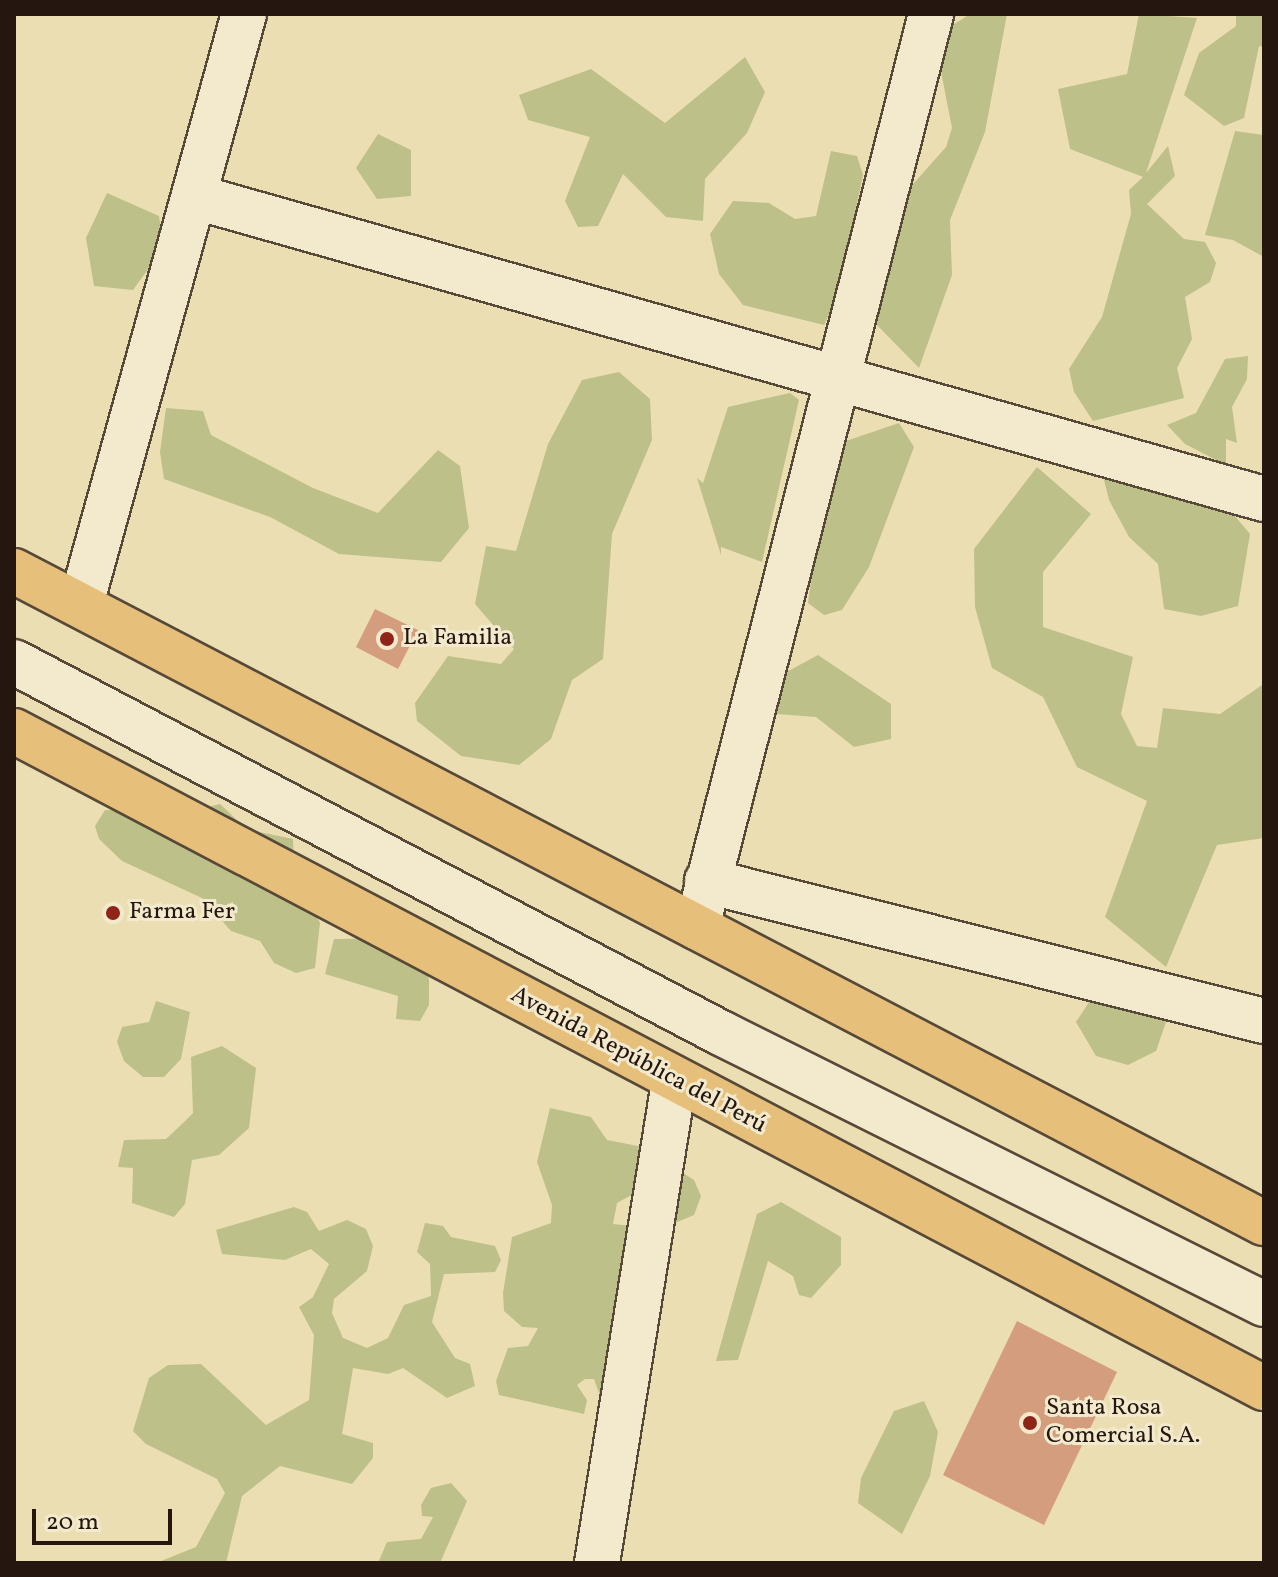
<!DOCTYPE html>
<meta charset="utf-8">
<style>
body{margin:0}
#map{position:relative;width:1278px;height:1577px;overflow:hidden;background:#ecdeb3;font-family:Vollkorn,serif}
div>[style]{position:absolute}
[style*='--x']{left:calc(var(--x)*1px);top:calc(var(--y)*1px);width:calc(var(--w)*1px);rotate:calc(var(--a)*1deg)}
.green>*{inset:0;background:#bdc089}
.building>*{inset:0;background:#d49d7e}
.roads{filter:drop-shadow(2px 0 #574938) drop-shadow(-2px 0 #574938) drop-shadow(0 2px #574938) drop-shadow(0 -2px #574938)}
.minor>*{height:44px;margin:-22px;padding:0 22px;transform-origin:22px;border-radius:22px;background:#f3eace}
.tertiary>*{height:44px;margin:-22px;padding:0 22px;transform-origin:22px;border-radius:22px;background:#f3eace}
.trunk>*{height:44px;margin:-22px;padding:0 22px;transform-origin:22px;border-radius:22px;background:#e6bf7a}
.dots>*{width:22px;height:22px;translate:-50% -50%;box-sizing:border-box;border:4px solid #f3eace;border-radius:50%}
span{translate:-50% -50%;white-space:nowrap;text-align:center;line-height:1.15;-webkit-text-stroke:6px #f3eace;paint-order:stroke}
.poi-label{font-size:24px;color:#25170f}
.left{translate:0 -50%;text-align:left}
.street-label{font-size:24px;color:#25170f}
.frame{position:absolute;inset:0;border:16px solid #25170f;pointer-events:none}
.scale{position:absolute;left:32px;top:1509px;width:140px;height:36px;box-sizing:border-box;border:4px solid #25170f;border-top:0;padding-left:10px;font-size:24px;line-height:28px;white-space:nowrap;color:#25170f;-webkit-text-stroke:6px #f3eace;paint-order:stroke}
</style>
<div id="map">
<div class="green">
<i style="clip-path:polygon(970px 14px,1007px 14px,985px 132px,950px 220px,952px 275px,919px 368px,873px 321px,906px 192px,946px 147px,952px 128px,937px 51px,942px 32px)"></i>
<i style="clip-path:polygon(1139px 14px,1197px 18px,1146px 173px,1168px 146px,1175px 176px,1147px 204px,1184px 239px,1205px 242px,1216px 263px,1210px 282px,1185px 297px,1192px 339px,1177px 368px,1184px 398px,1093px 421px,1074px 392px,1069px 369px,1102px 317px,1131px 214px,1129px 190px,1143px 177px,1070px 149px,1058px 89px,1127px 74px)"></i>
<i style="clip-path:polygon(1236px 14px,1264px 14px,1264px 47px,1259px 46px,1244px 118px,1224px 126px,1184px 95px,1199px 53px,1236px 26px)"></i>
<i style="clip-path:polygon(745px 57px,765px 92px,747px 133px,705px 179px,703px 221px,666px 217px,623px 174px,598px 226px,578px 227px,565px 201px,590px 137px,528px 120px,519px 95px,591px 69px,665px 123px)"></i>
<i style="clip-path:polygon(1235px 131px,1264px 135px,1264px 257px,1233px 240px,1205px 235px)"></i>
<i style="clip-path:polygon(378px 134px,411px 150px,411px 196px,377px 199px,356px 168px)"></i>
<i style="clip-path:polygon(831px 151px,857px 156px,863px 175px,837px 298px,824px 325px,743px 305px,719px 274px,710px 234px,733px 201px,769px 203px,795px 219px,816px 216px)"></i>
<i style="clip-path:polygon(107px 193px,159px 216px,164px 247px,133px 290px,94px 286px,86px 238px)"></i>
<i style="clip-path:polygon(1248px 356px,1247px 379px,1232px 407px,1237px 443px,1226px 439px,1226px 465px,1185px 444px,1167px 425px,1196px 413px,1225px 359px)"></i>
<i style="clip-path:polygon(619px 372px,650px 399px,652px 440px,612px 534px,603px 659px,572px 680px,551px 739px,519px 765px,461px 756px,417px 721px,415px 703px,448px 656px,501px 664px,514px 649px,475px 604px,486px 546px,516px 551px,548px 444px,582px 380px)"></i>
<i style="clip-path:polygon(790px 393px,799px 400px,762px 562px,721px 547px,721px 555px,697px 478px,703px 483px,728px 407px)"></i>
<i style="clip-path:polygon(166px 408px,203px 411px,211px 435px,313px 488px,378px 513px,438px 450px,460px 466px,469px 528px,441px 562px,339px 554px,270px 517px,164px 479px,160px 452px)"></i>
<i style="clip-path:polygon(899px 423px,914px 447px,869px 567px,842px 610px,824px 615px,808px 603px,825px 478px,843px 442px)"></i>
<i style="clip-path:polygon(1037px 467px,1091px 514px,1043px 572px,1043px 627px,1133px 657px,1121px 714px,1137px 746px,1157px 748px,1163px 708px,1220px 714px,1262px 685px,1264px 689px,1264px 838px,1217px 845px,1166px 967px,1105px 917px,1147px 801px,1077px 767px,1043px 697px,992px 668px,975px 607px,974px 549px)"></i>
<i style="clip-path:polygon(1120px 467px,1213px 490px,1250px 534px,1238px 606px,1201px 616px,1164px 609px,1158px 564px,1129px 537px,1109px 500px,1104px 480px)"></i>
<i style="clip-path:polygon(818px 655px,891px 704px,891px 739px,854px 747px,816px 717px,777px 714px,779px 676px)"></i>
<i style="clip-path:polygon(220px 804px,239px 822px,232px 843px,254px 846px,255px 831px,293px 839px,294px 870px,320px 923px,315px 968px,296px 973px,274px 963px,260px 941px,231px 931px,202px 898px,122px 861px,99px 839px,95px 826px,105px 810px,195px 810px)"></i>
<i style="clip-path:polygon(405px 938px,425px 960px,429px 980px,429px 1005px,420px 1021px,396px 1019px,398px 996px,325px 974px,334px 939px)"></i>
<i style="clip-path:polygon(1101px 984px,1167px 1019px,1156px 1051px,1128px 1065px,1096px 1056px,1076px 1022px)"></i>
<i style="clip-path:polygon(156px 1001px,190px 1012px,181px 1059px,164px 1077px,143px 1077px,124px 1061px,117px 1042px,122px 1027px,149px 1022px)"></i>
<i style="clip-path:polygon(222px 1046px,256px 1068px,249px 1128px,219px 1155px,192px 1160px,185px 1204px,174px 1217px,132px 1203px,133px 1168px,118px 1167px,124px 1140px,166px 1139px,183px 1123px,193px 1113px,191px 1057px)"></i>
<i style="clip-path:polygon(550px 1108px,591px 1117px,607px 1140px,643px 1147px,694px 1180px,701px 1196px,694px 1215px,663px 1228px,655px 1204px,633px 1194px,617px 1203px,613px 1224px,631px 1226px,604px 1407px,594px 1379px,585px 1379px,577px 1385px,587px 1400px,584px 1414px,499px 1395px,496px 1381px,508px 1348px,528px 1346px,538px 1328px,522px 1327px,504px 1311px,503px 1293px,512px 1237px,551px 1223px,552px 1205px,537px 1162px)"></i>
<i style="clip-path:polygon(781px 1202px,841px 1237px,841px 1265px,811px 1298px,799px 1295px,793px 1276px,768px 1261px,738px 1360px,716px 1361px,757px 1214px)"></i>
<i style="clip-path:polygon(294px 1207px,307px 1212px,319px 1231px,347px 1220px,366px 1229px,373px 1246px,367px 1271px,334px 1299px,332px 1313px,343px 1338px,367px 1348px,388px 1338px,404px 1305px,431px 1296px,430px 1264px,417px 1252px,425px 1223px,443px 1226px,451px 1237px,495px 1246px,501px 1260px,495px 1272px,444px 1274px,432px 1322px,455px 1358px,470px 1364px,475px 1386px,447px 1398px,403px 1368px,388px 1374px,353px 1368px,342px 1434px,373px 1443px,373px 1458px,352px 1484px,280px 1466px,242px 1496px,226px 1563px,156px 1563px,196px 1547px,225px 1493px,217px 1479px,146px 1444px,133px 1431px,149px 1378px,168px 1365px,201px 1364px,266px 1425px,309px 1400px,314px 1335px,299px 1307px,313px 1297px,329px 1264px,311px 1249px,285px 1260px,222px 1254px,216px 1230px)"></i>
<i style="clip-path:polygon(924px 1401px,938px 1432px,930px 1476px,902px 1534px,858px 1503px,861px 1478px,894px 1411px)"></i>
<i style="clip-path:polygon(451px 1483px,467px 1501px,440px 1563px,378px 1563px,387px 1542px,421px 1539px,433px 1517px,422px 1516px,421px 1505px,431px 1488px)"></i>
</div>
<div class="building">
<i style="clip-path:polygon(375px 609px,418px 630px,398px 669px,356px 647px)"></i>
<i style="clip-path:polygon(1017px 1321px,1117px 1372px,1044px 1525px,943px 1475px)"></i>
</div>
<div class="roads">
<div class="minor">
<i style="--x:196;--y:197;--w:1110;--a:15.79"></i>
<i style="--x:81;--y:604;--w:612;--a:-74.56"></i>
<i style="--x:707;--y:881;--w:574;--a:14.11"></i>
<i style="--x:697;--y:927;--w:943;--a:-75.62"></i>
<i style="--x:597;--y:1563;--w:488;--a:-80.9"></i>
</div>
<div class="tertiary">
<i style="--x:14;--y:662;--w:798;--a:27.69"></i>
<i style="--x:721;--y:1033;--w:607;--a:26.52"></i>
</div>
<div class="trunk">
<i style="--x:14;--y:571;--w:1410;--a:27.55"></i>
<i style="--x:14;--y:731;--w:1412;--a:27.73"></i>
</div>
</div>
<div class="dots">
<i style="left:387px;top:639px;background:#8f2418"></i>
<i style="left:113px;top:913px;background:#8f2418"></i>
<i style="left:1030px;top:1423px;background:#8f2418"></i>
</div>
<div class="poi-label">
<span class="left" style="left:403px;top:639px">La Familia</span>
<span class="left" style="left:129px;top:913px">Farma Fer</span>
<span class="left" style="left:1046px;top:1423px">Santa Rosa<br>Comercial S.A.</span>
</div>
<div class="street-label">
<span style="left:638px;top:1061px;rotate:28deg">Avenida República del Perú</span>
</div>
<div class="frame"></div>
<div class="scale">20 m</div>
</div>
